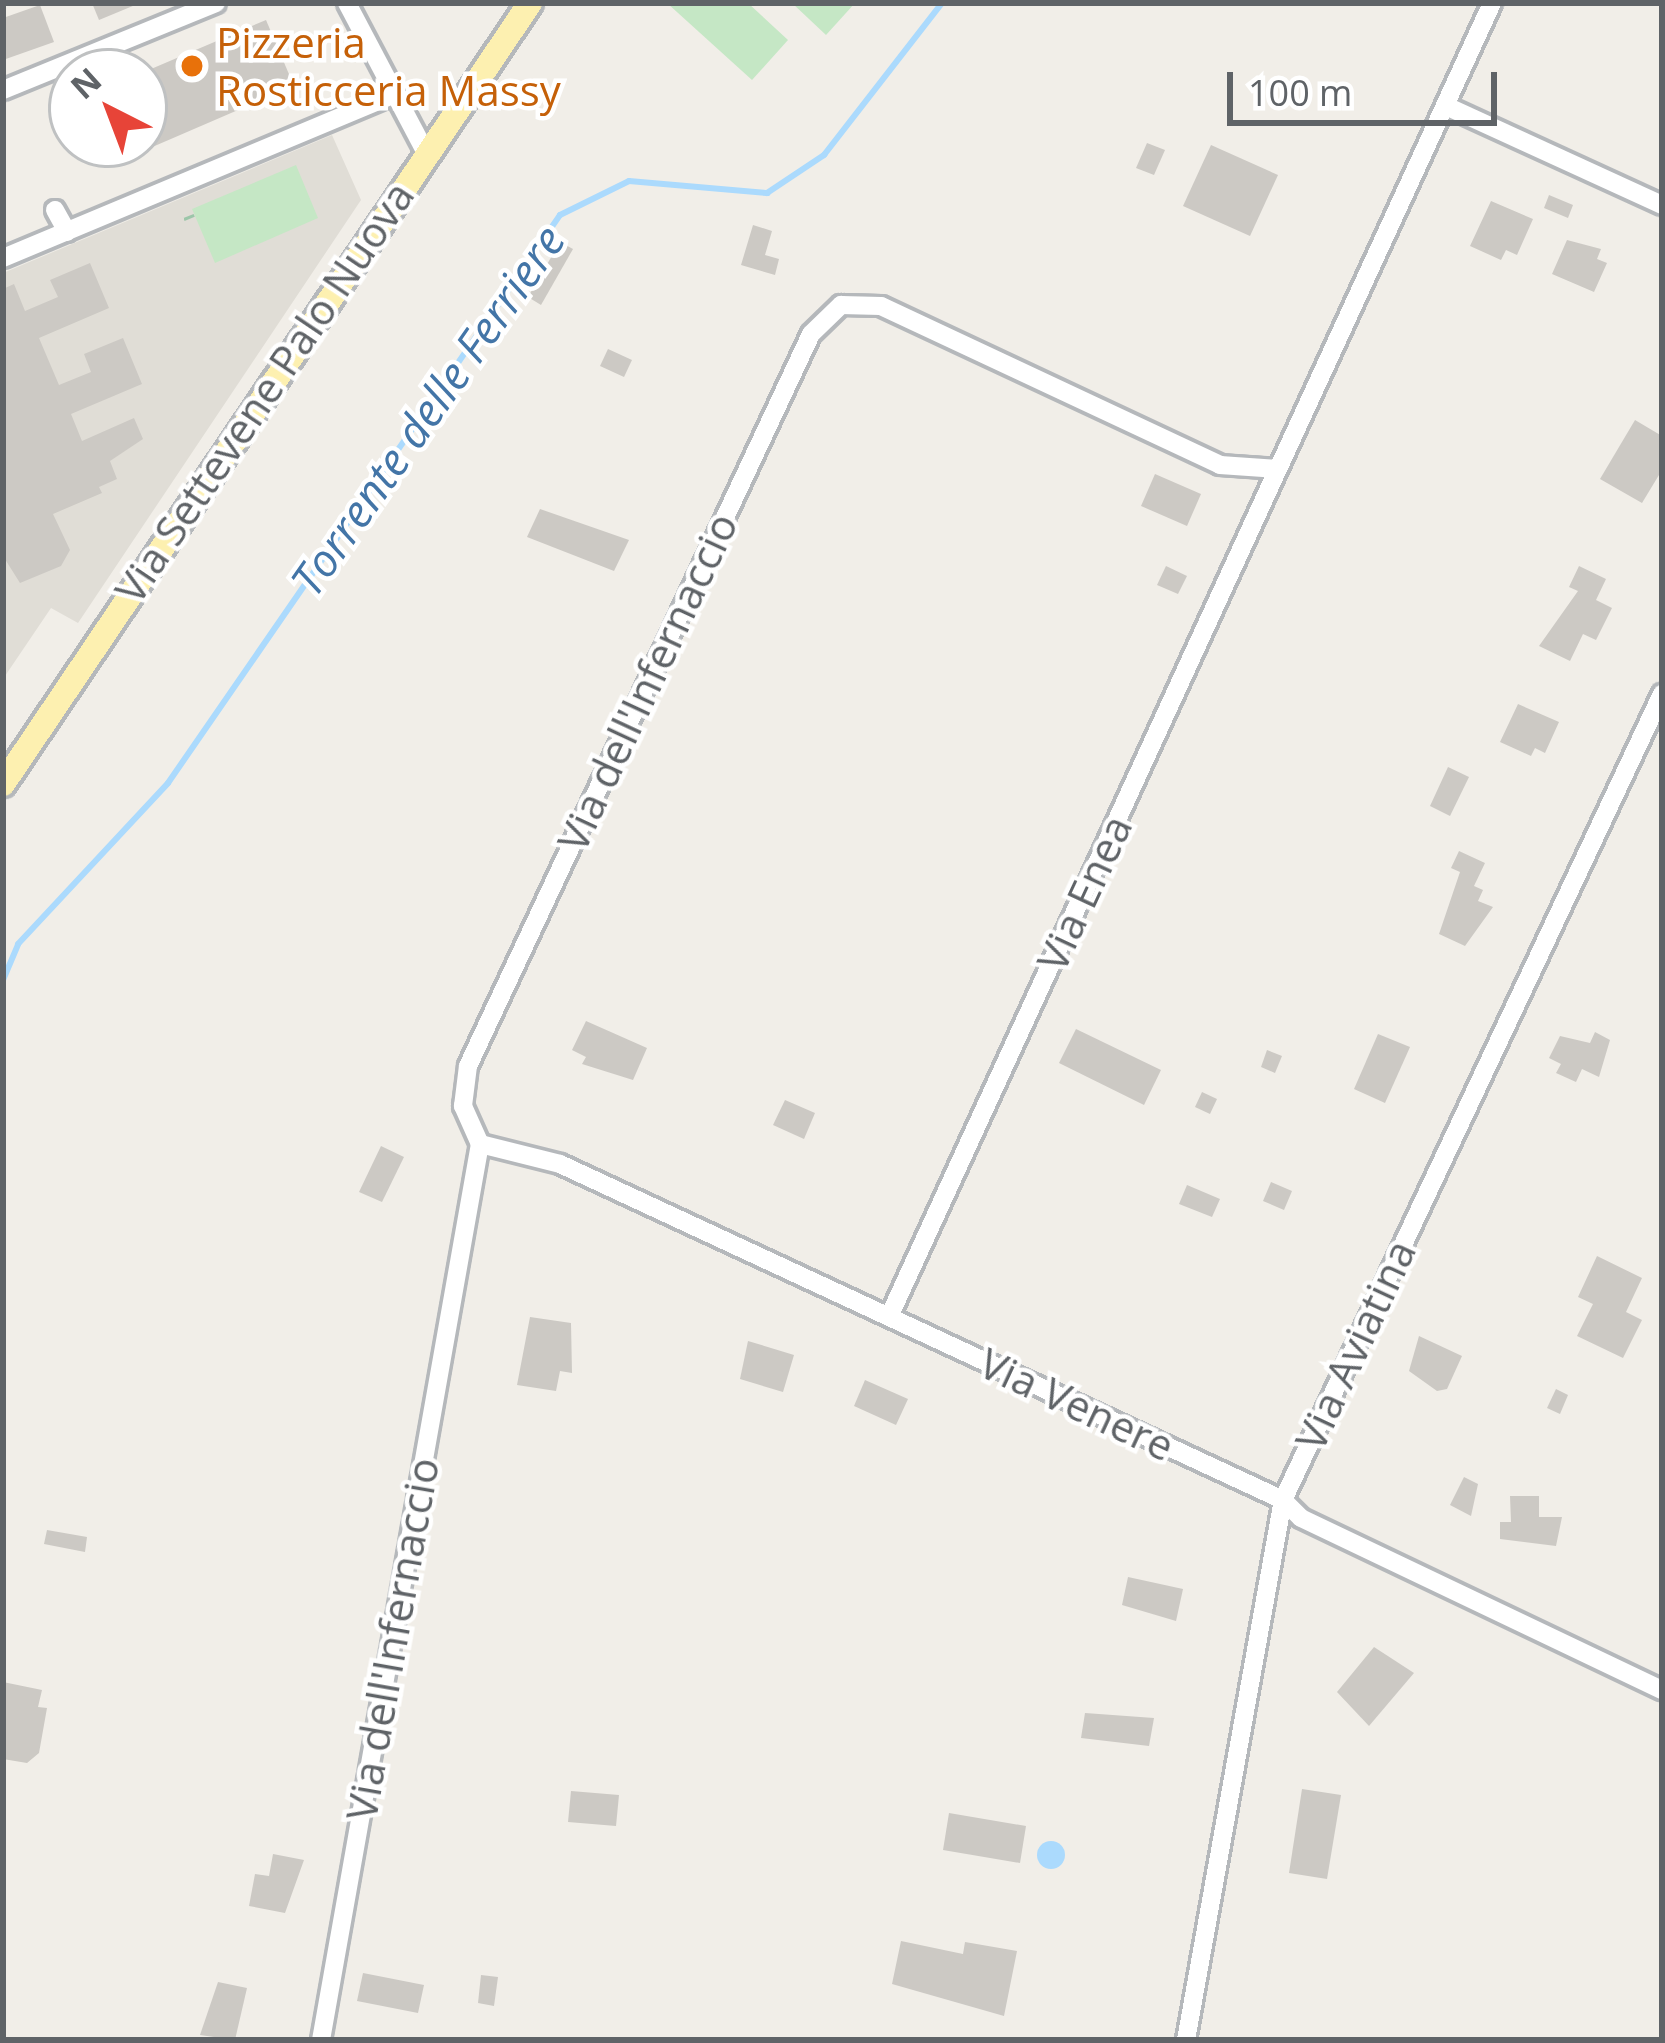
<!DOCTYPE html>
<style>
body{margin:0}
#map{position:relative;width:1665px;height:2043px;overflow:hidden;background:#f1eee8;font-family:"Open Sans",sans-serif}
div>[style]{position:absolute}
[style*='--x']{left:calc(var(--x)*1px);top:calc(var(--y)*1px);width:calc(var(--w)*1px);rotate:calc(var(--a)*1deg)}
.education>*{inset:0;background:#e0ddd6}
.green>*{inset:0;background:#c5e7c5}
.water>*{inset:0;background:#abdafd}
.round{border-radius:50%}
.stream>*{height:6px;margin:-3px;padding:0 3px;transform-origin:3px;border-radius:3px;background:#abdafd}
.building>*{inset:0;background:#ccc9c4}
.path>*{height:3px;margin-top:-1.5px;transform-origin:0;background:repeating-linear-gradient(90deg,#9cc6a9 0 12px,transparent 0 18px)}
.roads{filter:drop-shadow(3px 0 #b5b8bb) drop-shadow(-3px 0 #b5b8bb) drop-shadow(0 3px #b5b8bb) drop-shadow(0 -3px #b5b8bb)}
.minor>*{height:18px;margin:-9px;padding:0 9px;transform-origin:9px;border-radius:9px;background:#fff}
.major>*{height:24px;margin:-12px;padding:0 12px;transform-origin:12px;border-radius:12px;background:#fdf0b0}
.dots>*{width:33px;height:33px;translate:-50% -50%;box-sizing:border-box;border:6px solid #fff;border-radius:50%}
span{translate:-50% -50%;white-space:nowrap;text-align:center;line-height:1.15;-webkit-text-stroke:9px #fff;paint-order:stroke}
.food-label{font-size:42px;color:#c56008}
.left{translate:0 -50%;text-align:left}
.street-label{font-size:42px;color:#5f6367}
.water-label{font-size:45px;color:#4375a7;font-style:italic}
.frame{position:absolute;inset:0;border:6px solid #5f6367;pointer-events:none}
.north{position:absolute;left:48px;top:48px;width:120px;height:120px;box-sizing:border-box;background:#fff;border:3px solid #bfc1c2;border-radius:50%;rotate:318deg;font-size:33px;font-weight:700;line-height:48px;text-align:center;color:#5f6367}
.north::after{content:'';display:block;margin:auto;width:42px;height:54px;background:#e74438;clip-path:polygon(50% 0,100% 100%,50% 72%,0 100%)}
.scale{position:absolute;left:1227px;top:72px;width:270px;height:54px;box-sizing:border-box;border:6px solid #5f6367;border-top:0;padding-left:15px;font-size:36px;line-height:42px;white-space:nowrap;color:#5f6367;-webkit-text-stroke:9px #fff;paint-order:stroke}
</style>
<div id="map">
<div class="education">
<i style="clip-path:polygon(332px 135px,361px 200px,78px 623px,51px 608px,3px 679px,3px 273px)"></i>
</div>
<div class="green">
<i style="clip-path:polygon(667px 3px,748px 3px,788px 40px,752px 80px)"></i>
<i style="clip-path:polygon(792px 3px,855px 3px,826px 35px)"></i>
<i style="clip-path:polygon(296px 165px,318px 218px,215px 263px,192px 209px)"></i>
</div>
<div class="water">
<i class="round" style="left:1037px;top:1841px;width:28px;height:28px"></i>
</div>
<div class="stream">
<i style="--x:3;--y:980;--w:39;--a:-67"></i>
<i style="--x:18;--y:944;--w:220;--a:-47"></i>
<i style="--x:168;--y:783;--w:690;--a:-55.39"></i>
<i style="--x:560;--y:215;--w:77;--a:-26.2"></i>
<i style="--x:629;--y:181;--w:139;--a:5"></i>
<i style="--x:767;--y:193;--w:69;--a:-33.7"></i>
<i style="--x:824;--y:155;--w:192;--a:-52.2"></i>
</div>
<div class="building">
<i style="clip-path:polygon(92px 3px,140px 3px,99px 20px)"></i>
<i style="clip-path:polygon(40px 5px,54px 42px,3px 60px,3px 18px)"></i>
<i style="clip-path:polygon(266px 20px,294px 86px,150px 148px,144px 72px)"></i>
<i style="clip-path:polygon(1147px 143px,1165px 150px,1154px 175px,1136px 168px)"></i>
<i style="clip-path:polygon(1211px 145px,1278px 175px,1250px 236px,1183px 206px)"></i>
<i style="clip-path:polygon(1549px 195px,1573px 205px,1568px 218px,1544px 208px)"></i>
<i style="clip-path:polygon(1491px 201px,1533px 219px,1517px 255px,1506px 250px,1501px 260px,1470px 246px)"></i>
<i style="clip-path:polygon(753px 225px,772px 231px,765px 255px,779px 259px,775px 275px,741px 265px)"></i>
<i style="clip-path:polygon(1567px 240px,1601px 249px,1597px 259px,1607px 263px,1594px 292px,1552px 274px)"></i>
<i style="clip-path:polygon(560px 242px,573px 249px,541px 305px,528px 297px)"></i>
<i style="clip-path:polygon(90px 263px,109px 308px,39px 338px,59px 385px,91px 372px,84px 354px,123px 338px,142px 384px,71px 414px,82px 441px,134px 418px,143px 439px,110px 461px,117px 479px,99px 487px,102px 493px,53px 514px,70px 550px,61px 566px,20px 583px,3px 556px,3px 289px,14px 284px,25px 311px,58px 297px,50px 280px)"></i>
<i style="clip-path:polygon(608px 349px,632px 360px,624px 377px,600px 366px)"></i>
<i style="clip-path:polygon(1635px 420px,1662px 436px,1662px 470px,1642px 503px,1600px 479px)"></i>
<i style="clip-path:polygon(1155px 474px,1201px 494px,1187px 526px,1141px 506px)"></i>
<i style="clip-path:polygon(540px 509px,629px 540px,614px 571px,527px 537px)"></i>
<i style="clip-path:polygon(1166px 566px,1187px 576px,1178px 594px,1157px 585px)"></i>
<i style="clip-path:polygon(1579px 566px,1606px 579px,1596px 600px,1612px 608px,1596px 640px,1583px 634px,1570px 661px,1539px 646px,1578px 591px,1569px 587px)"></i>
<i style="clip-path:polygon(1518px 704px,1559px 722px,1545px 753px,1535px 748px,1531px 756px,1500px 742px)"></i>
<i style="clip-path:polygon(1448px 767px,1469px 777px,1450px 816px,1430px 806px)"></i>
<i style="clip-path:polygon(1459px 851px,1485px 863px,1474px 886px,1483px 890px,1478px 901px,1493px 907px,1465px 946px,1439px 934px,1460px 872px,1451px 868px)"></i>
<i style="clip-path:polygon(586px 1021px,647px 1048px,633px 1080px,582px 1064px,586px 1057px,572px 1050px)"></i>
<i style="clip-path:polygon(1076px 1029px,1161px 1070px,1144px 1105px,1059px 1063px)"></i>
<i style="clip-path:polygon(1595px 1032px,1610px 1040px,1599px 1077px,1582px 1069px,1576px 1082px,1556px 1073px,1561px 1064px,1549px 1058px,1560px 1036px,1590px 1043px)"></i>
<i style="clip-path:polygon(1378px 1034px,1410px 1047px,1385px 1103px,1354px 1089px)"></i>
<i style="clip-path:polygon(1267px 1050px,1282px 1056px,1275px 1073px,1261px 1067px)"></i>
<i style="clip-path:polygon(1202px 1092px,1217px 1099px,1210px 1114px,1195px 1107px)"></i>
<i style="clip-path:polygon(785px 1100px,815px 1113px,804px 1139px,773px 1125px)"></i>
<i style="clip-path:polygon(381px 1146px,404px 1157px,382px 1202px,359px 1192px)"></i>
<i style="clip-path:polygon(1271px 1182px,1292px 1191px,1284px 1210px,1263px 1201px)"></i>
<i style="clip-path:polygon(1187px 1185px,1220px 1199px,1212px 1217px,1179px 1204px)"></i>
<i style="clip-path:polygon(1597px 1256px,1642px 1278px,1626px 1312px,1642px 1320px,1623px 1358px,1577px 1336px,1593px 1304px,1578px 1297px)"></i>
<i style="clip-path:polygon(530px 1317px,571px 1323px,572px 1373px,560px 1371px,556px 1391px,517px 1385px)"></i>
<i style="clip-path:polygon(1419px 1336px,1462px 1356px,1447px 1389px,1437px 1391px,1409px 1371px)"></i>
<i style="clip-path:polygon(748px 1341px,794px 1355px,783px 1392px,740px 1379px)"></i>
<i style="clip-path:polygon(865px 1380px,908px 1399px,896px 1425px,854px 1406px)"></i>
<i style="clip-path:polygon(1556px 1389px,1568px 1395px,1560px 1414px,1547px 1408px)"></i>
<i style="clip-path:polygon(1464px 1477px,1478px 1484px,1471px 1516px,1450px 1505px)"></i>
<i style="clip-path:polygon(1510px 1496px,1539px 1496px,1539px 1517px,1562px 1517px,1556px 1546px,1500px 1539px,1500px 1522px,1511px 1522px)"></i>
<i style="clip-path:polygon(47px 1530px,87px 1537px,85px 1552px,44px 1544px)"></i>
<i style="clip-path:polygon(1128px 1577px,1183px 1589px,1176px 1621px,1122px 1605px)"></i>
<i style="clip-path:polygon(1374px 1647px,1414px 1673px,1369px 1726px,1337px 1692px)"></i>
<i style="clip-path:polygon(3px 1682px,42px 1690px,38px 1707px,47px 1708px,39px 1753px,27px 1763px,3px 1759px)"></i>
<i style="clip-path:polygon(1085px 1713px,1154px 1718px,1149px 1746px,1081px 1738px)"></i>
<i style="clip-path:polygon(1302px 1789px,1341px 1795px,1327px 1879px,1289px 1873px)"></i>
<i style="clip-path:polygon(571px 1791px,619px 1795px,616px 1826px,568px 1822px)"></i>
<i style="clip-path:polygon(949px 1813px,1026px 1826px,1020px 1863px,943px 1850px)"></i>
<i style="clip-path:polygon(273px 1854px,304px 1860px,285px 1913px,249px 1906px,255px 1874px,269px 1876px)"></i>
<i style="clip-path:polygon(901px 1941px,963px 1954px,965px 1942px,1017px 1951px,1004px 2016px,892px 1984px)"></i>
<i style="clip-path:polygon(363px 1973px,424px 1985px,418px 2013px,357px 2001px)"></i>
<i style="clip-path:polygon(481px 1975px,498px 1977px,494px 2006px,478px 2003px)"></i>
<i style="clip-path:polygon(218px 1982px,247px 1988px,235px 2040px,200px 2035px)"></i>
</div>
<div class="path">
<i style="--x:184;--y:219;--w:11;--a:-22"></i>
</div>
<div class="roads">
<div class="minor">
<i style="--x:347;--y:3;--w:167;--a:62.2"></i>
<i style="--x:3;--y:90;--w:230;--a:-22.2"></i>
<i style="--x:1446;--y:106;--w:238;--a:24.6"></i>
<i style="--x:55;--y:210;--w:25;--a:61"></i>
<i style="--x:3;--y:258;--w:425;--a:-22.7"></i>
<i style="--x:480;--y:1144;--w:82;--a:14"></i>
<i style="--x:560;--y:1164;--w:797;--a:24.93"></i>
<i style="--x:1283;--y:1500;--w:25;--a:45"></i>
<i style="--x:1301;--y:1518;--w:400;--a:25.5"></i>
<i style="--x:889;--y:1317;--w:933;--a:-65.36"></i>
<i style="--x:321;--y:2040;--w:910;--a:-79.94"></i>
<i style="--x:480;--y:1144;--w:42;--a:-114.1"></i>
<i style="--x:463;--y:1106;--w:40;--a:-82.9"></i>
<i style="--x:468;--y:1066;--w:808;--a:-64.89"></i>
<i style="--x:811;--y:334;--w:42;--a:-44"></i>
<i style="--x:841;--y:305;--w:40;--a:1.4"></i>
<i style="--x:881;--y:306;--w:374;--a:25.1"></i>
<i style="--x:1220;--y:465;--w:58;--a:3.9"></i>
<i style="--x:1278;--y:469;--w:513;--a:-65.33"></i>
<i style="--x:1186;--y:2040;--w:549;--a:-79.82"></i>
<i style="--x:1283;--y:1500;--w:891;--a:-64.82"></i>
</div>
<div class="major">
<i style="--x:3;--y:784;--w:942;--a:-55.99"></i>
</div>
</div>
<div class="dots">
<i style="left:192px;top:66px;background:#e8710a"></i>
</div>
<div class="food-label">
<span class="left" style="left:216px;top:66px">Pizzeria<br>Rosticceria Massy</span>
</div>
<div class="street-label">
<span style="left:264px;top:392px;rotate:-56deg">Via Settevene Palo Nuova</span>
<span style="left:647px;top:682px;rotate:-65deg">Via dell'Infernaccio</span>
<span style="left:1084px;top:893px;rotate:-65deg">Via Enea</span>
<span style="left:1355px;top:1345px;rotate:-65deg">Via Aviatina</span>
<span style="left:1077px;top:1404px;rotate:25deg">Via Venere</span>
<span style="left:392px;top:1639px;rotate:-80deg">Via dell'Infernaccio</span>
</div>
<div class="water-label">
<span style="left:427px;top:410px;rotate:-55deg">Torrente delle Ferriere</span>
</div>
<div class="frame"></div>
<div class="north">N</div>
<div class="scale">100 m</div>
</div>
